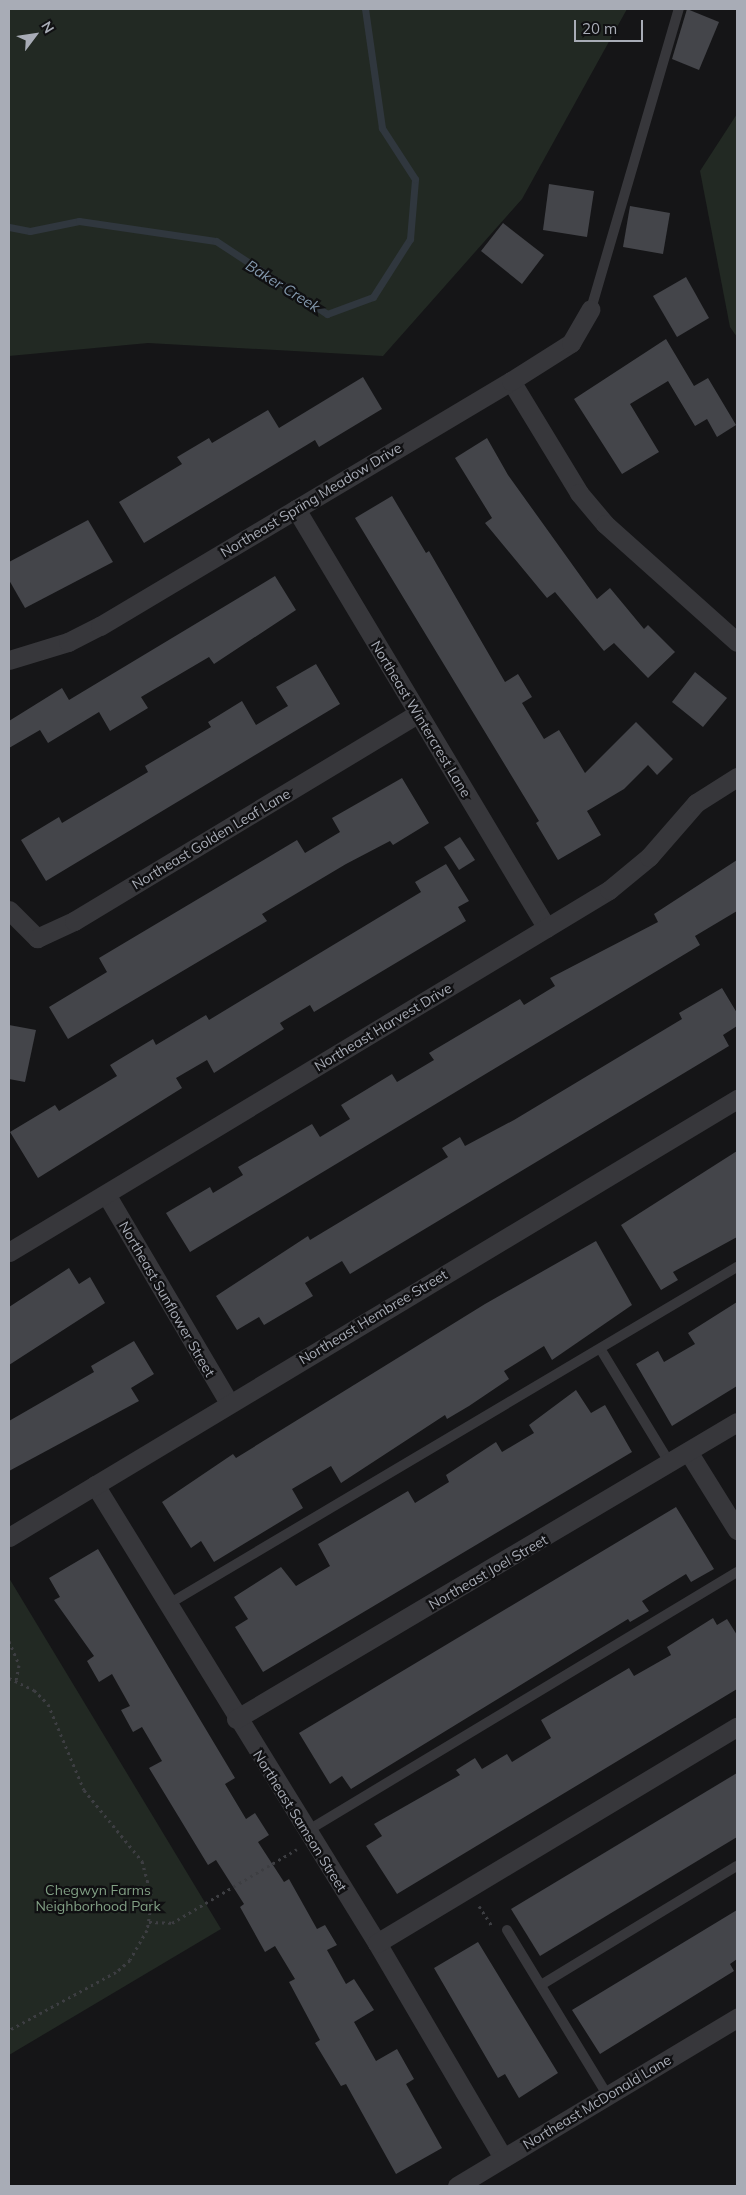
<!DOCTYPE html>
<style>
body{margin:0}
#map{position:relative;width:746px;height:2195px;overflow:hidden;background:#151517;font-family:Mulish,sans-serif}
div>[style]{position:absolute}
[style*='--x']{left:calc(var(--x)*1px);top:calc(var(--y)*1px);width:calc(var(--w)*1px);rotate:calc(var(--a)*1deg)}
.green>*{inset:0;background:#222923}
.stream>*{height:7px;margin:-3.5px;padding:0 3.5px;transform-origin:3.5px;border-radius:3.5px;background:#30373e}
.building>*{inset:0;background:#44454a}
.path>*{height:3px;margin-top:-1.5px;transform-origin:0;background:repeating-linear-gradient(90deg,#3d3e42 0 2.5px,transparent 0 6.5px)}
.lane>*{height:10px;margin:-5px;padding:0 5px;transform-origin:5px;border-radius:5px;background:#37373b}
.street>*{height:19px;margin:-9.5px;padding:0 9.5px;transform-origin:9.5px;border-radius:9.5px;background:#37373b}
span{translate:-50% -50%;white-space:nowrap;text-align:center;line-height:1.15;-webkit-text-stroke:4.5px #101012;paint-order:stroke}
.street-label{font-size:14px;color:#a8acb6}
.park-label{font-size:14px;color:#819f84}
.water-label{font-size:15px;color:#8398ad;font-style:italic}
.frame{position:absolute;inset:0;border:10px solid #a8acb6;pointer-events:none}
.north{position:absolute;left:10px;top:10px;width:50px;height:50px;-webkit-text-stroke:4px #101012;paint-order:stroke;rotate:59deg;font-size:14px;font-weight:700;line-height:20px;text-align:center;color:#a8acb6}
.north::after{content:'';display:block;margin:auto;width:18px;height:22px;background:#a8acb6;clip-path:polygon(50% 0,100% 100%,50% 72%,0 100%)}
.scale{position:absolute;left:574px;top:20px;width:69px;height:22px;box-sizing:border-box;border:2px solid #a8acb6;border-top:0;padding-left:6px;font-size:15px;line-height:18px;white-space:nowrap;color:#a8acb6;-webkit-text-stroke:4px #101012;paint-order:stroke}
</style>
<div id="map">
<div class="green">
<i style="clip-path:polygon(9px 9px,627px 9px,522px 199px,383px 356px,148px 343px,9px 356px)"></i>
<i style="clip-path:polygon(737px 114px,737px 337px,730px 327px,700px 171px)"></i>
<i style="clip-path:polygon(9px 1578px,221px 1929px,9px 2055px)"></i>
</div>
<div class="stream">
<i style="--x:9;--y:227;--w:21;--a:11"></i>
<i style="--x:30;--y:231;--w:50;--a:-11.5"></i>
<i style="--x:79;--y:221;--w:138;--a:8.3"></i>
<i style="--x:216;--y:241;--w:133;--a:33.3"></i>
<i style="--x:327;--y:314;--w:49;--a:-20.3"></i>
<i style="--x:373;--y:297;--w:69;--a:-57.5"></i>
<i style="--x:410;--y:239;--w:60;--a:-85.2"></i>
<i style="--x:415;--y:179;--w:61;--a:-122.9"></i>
<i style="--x:382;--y:128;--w:120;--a:-98.1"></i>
</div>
<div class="building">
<i style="clip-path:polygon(687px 9px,719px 22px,699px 70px,672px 59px)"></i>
<i style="clip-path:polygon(549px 184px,594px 191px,587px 237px,543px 230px)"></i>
<i style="clip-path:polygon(630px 206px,670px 213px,663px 254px,623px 247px)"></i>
<i style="clip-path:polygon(503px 223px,544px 255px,522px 284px,481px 251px)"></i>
<i style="clip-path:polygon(686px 277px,709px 318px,677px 337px,653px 296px)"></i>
<i style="clip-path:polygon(666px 339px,694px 386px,708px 378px,736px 425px,717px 437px,707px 419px,695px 426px,668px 381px,630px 404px,659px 452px,622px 474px,574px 399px)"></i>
<i style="clip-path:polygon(363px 377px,382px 409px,319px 447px,315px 440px,144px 543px,119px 502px,182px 464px,177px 457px,209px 438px,212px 443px,268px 410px,279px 428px)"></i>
<i style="clip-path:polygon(487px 438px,508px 475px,597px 599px,610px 588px,644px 629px,648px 625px,675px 652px,648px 678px,614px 643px,604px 651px,555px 592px,547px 598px,485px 523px,492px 518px,455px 458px)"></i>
<i style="clip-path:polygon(392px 496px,426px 553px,429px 551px,505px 682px,518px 674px,532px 697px,522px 703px,544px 739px,559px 730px,585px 773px,636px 722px,673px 759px,657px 775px,648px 765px,624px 789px,587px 811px,601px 835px,558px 860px,536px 823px,539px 821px,355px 518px)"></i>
<i style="clip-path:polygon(88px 520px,113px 562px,25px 608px,9px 580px,9px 562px)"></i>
<i style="clip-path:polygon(275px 576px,296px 610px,214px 664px,209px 657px,141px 697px,148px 708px,110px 731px,99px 712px,48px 743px,40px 730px,9px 748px,9px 721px,62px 688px,69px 700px)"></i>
<i style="clip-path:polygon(316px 664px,340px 704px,46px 881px,21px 840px,59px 817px,62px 823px,148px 772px,145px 766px,211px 727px,208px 722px,242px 701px,256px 725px,288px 706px,276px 687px)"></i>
<i style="clip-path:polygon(695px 672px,727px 698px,703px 727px,672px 702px)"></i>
<i style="clip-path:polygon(402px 778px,429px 823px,393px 845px,390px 841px,346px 864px,262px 914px,267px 921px,68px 1039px,49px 1007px,107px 972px,99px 958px,297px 840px,305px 853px,340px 832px,332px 818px)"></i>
<i style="clip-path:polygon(460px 837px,475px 860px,459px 870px,444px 847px)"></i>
<i style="clip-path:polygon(737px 860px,737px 911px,695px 936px,700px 945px,190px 1252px,166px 1213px,210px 1187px,213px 1193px,243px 1175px,238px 1167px,312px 1124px,320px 1137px,350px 1119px,341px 1105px,392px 1074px,397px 1082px,434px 1060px,429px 1053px,520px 999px,524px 1005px,555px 986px,550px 978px,658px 922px,654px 914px)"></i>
<i style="clip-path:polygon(446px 864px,469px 901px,458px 907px,466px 921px,314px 1012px,310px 1005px,280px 1023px,284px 1029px,214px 1073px,207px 1060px,176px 1078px,182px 1088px,38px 1178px,10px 1132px,55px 1105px,59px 1111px,117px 1076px,110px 1065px,153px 1039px,156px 1045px,206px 1015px,209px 1020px,421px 892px,415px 882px)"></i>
<i style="clip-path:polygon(722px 988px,737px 1013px,737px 1026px,723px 1035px,729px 1046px,350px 1274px,342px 1261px,305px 1283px,313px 1296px,264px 1325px,259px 1317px,237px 1330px,216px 1296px,308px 1236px,310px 1240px,448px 1157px,442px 1148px,460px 1137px,465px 1146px,514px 1120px,682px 1019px,679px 1013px)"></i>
<i style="clip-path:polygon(9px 1025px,36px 1030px,25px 1082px,9px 1079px)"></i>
<i style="clip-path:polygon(737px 1151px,737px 1237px,673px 1272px,678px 1280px,661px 1290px,621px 1225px)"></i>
<i style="clip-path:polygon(596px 1241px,632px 1305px,552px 1360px,544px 1346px,504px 1371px,509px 1379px,469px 1406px,447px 1419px,445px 1415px,341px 1483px,331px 1466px,292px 1489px,303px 1508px,214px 1562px,201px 1541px,191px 1548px,162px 1502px,233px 1454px,236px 1458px,485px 1304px)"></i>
<i style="clip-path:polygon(69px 1268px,79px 1284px,90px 1277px,105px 1303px,9px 1365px,9px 1307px)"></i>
<i style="clip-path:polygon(737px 1302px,737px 1386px,672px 1426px,636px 1364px,658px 1351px,664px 1362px,695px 1344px,688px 1333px)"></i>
<i style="clip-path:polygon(134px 1341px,154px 1374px,131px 1388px,139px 1401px,9px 1471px,9px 1421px,94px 1372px,91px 1366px)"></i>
<i style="clip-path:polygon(576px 1390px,591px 1413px,605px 1405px,632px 1452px,263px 1672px,235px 1627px,248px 1619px,234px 1597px,281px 1567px,296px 1586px,330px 1566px,318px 1544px,408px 1491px,415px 1503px,449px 1482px,446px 1475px,496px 1442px,502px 1452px,534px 1433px,529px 1425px)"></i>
<i style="clip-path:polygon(676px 1507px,714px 1569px,691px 1582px,686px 1574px,642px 1601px,649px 1611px,630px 1622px,628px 1619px,351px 1789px,342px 1776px,330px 1784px,299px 1733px)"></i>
<i style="clip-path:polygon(98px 1549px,235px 1778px,225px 1784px,246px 1819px,255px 1813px,269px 1835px,258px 1842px,284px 1882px,289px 1879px,317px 1929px,325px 1925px,337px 1945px,327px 1950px,346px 1984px,354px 1979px,374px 2010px,354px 2022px,376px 2061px,397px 2049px,414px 2079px,406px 2084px,442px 2148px,396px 2174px,346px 2084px,341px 2086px,315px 2043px,320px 2040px,289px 1982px,295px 1979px,275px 1946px,265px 1952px,240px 1907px,244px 1904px,216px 1860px,208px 1865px,149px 1768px,162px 1761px,142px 1727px,133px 1732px,121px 1710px,130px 1706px,112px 1674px,99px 1682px,87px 1661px,94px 1656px,54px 1600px,60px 1597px,49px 1578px)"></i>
<i style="clip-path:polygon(713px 1618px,717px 1625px,727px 1619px,737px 1635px,737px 1689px,397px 1894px,366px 1846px,382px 1836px,374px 1824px,460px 1775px,456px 1770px,475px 1758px,482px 1769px,507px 1754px,512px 1762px,551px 1738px,541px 1720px,629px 1668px,634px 1676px,671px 1655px,667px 1647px)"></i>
<i style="clip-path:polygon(737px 1773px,737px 1837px,540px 1956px,511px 1909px)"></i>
<i style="clip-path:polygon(737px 1910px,737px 1959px,730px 1964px,734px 1971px,600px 2054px,572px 2010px)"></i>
<i style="clip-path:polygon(478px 1942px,558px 2073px,519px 2098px,505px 2074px,498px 2078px,434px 1968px)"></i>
</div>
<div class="path">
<i style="--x:9;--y:1641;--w:26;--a:67"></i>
<i style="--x:19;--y:1665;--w:15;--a:101"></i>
<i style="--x:9;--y:1678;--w:28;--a:26"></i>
<i style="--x:34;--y:1690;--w:20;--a:45"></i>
<i style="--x:48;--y:1704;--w:93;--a:67.3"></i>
<i style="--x:84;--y:1790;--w:92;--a:50.8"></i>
<i style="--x:142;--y:1861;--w:39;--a:75"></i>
<i style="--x:152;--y:1899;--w:31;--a:99"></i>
<i style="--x:147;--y:1930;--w:34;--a:120"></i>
<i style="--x:130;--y:1960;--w:18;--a:139"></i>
<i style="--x:116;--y:1972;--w:122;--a:151.5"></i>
<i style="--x:479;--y:1906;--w:24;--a:57"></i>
<i style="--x:149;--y:1922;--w:23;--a:2"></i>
<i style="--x:172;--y:1923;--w:145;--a:-30.6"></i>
</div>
<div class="lane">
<i style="--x:591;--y:309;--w:313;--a:-73.7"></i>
<i style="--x:601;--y:1350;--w:135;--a:58.7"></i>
<i style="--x:167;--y:1605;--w:663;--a:-30.67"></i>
<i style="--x:307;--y:1831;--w:502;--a:-31.06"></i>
<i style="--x:507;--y:1930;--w:194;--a:58.7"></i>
<i style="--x:541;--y:1985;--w:229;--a:-31.3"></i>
</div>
<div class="street">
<i style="--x:511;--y:381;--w:131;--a:58.7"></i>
<i style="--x:579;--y:493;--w:40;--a:50"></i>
<i style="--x:605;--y:524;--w:177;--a:41.8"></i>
<i style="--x:296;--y:509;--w:488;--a:59.1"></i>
<i style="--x:9;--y:660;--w:62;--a:-17"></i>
<i style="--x:68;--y:642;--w:36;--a:-27"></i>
<i style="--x:100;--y:626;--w:478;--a:-30.8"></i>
<i style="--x:511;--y:381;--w:71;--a:-32.3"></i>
<i style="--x:571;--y:343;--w:39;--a:-60"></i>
<i style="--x:9;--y:910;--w:40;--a:45"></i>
<i style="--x:37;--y:938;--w:41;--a:-24.7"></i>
<i style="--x:74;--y:921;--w:401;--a:-31.1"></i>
<i style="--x:106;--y:1194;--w:243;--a:59.5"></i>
<i style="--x:9;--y:1252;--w:701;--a:-31.1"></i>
<i style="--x:609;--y:890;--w:52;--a:-39.5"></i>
<i style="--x:649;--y:857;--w:72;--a:-49"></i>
<i style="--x:696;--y:803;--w:49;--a:-32.4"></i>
<i style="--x:689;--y:1453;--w:91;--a:58.1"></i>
<i style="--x:95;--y:1485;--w:538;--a:58.38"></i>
<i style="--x:377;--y:1943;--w:249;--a:59.6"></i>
<i style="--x:9;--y:1537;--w:850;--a:-31.03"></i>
<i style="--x:236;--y:1719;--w:582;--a:-30.66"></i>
<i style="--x:377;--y:1943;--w:420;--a:-31"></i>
<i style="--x:457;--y:2186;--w:327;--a:-31"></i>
</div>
<div class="street-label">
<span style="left:311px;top:500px;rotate:-31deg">Northeast Spring Meadow Drive</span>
<span style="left:421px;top:719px;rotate:59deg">Northeast Wintercrest Lane</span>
<span style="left:211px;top:839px;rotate:-31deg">Northeast Golden Leaf Lane</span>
<span style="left:383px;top:1027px;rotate:-31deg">Northeast Harvest Drive</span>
<span style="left:167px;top:1299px;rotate:60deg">Northeast Sunflower Street</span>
<span style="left:373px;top:1317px;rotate:-31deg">Northeast Hembree Street</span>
<span style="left:488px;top:1572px;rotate:-30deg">Northeast Joel Street</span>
<span style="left:300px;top:1821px;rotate:58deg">Northeast Samson Street</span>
<span style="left:597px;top:2102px;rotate:-31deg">Northeast McDonald Lane</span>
</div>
<div class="park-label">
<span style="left:98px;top:1898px">Chegwyn Farms<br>Neighborhood Park</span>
</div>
<div class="water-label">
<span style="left:283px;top:286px;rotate:32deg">Baker Creek</span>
</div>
<div class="frame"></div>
<div class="north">N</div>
<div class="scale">20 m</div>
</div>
